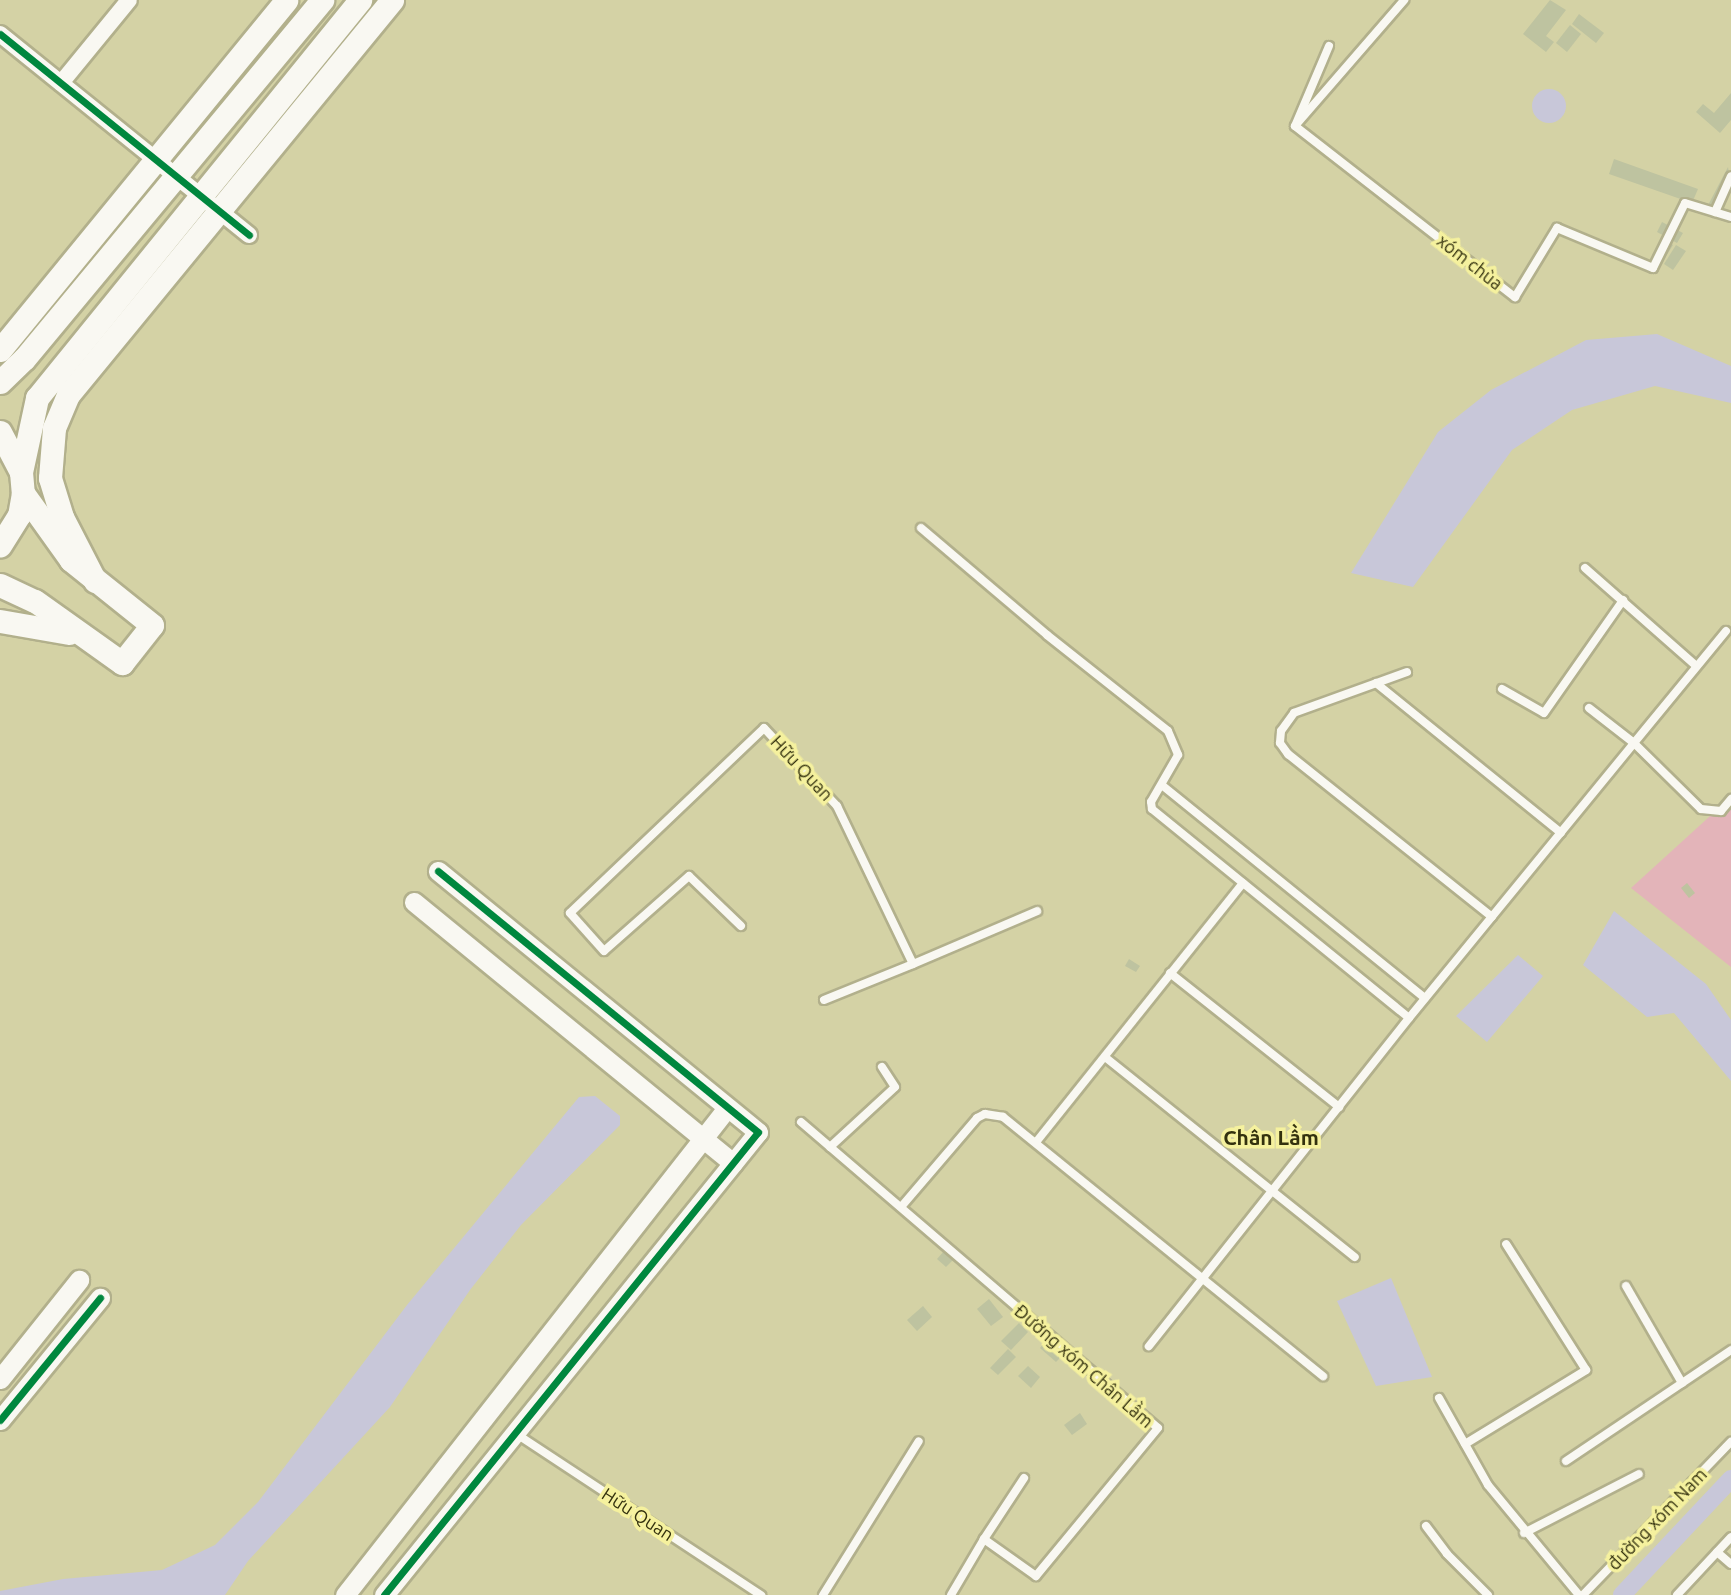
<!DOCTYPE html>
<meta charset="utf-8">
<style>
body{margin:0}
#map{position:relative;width:1731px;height:1595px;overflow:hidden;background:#d4d2a5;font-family:Ubuntu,sans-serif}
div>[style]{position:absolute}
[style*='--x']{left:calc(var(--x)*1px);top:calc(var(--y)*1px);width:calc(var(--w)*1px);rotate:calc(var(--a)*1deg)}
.green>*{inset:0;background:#e3b4b9}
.water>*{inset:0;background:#c8c7d9}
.round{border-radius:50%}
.canal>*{height:18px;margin:-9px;padding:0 9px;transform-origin:9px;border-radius:9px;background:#c8c7d9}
.building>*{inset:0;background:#bec3a0}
.roads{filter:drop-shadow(2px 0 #b2b08c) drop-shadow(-2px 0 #b2b08c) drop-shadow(0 2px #b2b08c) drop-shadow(0 -2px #b2b08c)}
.service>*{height:8px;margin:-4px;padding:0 4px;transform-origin:4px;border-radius:4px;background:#f9f8f2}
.minor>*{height:16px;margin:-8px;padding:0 8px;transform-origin:8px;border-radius:8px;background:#f9f8f2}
.tertiary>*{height:19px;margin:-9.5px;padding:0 9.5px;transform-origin:9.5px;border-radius:9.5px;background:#f9f8f2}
.secondary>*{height:23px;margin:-11.5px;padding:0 11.5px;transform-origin:11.5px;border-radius:11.5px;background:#f9f8f2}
.cycleway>*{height:7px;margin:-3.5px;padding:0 3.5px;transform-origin:3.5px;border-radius:3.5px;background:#00873e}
span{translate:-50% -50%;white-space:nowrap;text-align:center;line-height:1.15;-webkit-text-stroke:7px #f5f19e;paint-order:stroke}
.street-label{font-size:18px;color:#33310e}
.quarter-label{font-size:21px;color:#33310e;font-weight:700}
</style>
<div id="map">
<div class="green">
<i style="clip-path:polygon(1731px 797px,1731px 967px,1631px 888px)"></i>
</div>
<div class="water">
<i class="round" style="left:1532px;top:89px;width:34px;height:34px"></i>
<i style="clip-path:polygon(1657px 334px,1731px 366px,1731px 403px,1655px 386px,1572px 410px,1512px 450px,1413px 587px,1351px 573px,1438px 432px,1491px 390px,1586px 340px)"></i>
<i style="clip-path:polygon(1614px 911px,1706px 984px,1731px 1020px,1731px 1081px,1674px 1013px,1647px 1017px,1583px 965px)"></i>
<i style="clip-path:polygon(1518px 955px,1543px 976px,1487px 1042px,1456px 1016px)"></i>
<i style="clip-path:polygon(595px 1096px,620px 1116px,620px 1125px,521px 1225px,470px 1290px,390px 1407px,248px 1561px,225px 1595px,0 1595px,0 1591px,63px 1579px,162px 1570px,215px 1545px,258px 1502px,407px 1305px,579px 1097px)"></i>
<i style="clip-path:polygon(1391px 1278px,1432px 1377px,1376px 1386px,1337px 1301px)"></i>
</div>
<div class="canal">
<i style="--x:1622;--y:1595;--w:159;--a:-46.8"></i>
</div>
<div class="building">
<i style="clip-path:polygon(1550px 0,1566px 10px,1546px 36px,1554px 42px,1546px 52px,1523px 34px)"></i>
<i style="clip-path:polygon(1579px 14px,1604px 33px,1596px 43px,1572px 24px)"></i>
<i style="clip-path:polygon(1570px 25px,1581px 34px,1567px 52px,1556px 43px)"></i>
<i style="clip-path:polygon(1731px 93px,1731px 120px,1720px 133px,1696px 112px,1703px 104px,1714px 113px)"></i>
<i style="clip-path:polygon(1614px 159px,1698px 189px,1692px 203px,1609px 174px)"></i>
<i style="clip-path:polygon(1728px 167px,1731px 188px,1716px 217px,1705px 211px)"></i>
<i style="clip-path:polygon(1662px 222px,1683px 233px,1677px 243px,1657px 232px)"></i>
<i style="clip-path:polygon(1662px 238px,1673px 245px,1663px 261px,1652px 255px)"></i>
<i style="clip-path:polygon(1676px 245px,1686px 251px,1673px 270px,1664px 264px)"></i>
<i style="clip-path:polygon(1687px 883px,1695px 893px,1689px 898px,1681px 888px)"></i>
<i style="clip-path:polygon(1129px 959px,1140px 966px,1136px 972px,1125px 966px)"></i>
<i style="clip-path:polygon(944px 1251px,954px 1259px,946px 1267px,937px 1259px)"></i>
<i style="clip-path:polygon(989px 1299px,1003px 1317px,991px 1326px,977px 1309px)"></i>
<i style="clip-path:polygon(923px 1306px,932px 1317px,917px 1331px,907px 1320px)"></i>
<i style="clip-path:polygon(1019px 1323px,1028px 1332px,1011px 1350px,1001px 1341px)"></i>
<i style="clip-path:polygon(1046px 1341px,1062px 1356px,1056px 1362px,1040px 1348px)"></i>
<i style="clip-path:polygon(1008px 1349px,1016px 1357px,998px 1375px,990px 1368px)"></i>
<i style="clip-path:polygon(1028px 1366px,1040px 1377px,1031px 1388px,1018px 1376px)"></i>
<i style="clip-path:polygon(1080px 1413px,1087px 1424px,1072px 1435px,1064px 1425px)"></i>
</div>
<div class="roads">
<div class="service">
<i style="--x:1329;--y:46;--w:87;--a:113"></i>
<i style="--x:1295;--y:126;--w:167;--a:-49.1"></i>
<i style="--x:1295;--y:126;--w:279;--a:37.9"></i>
<i style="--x:1515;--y:297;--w:81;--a:-58.7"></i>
<i style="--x:1557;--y:228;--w:104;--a:22.6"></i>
<i style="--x:1653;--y:268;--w:72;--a:-63.8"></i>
<i style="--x:1685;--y:203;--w:48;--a:16.9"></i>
<i style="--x:1715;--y:212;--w:39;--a:-66"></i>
<i style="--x:921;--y:528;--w:165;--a:40.3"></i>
<i style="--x:1047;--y:635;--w:154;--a:38.4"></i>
<i style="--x:1168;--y:731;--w:26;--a:67"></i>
<i style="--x:1178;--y:755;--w:54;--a:119.9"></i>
<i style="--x:1151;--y:802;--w:7;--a:82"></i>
<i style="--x:1152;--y:809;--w:331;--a:39.1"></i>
<i style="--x:1409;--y:1018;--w:419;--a:128.4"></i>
<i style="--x:1585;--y:568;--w:148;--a:41.4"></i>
<i style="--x:1726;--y:631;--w:145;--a:129.4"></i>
<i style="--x:1634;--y:743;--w:94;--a:44.6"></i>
<i style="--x:1701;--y:809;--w:20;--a:6"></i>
<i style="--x:1721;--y:811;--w:16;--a:-50"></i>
<i style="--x:1407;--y:672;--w:120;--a:160.1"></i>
<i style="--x:1294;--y:713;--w:22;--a:126"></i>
<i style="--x:1281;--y:731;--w:12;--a:95"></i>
<i style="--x:1280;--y:743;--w:14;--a:54"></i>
<i style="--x:1288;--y:754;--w:261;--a:38.6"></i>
<i style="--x:1376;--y:683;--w:238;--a:39"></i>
<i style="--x:1502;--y:689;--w:48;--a:29.7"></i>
<i style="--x:1544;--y:713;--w:138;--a:-55"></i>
<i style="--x:1163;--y:786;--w:337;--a:39"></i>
<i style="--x:741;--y:926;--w:72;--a:-136.1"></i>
<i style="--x:689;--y:876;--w:113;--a:138.6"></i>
<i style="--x:604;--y:951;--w:51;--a:-131.8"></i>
<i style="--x:570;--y:913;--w:268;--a:-43.6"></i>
<i style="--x:764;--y:728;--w:107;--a:46.9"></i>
<i style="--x:837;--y:806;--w:175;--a:64.3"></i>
<i style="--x:913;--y:964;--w:96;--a:158"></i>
<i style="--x:913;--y:964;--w:135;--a:-23.1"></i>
<i style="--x:1170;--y:973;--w:216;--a:38.4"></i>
<i style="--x:1409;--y:1018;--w:355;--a:-50.7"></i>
<i style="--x:1634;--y:743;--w:57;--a:-142.1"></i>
<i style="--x:1105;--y:1057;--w:320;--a:38.7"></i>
<i style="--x:801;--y:1122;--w:470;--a:40.6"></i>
<i style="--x:1158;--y:1428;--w:192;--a:129.5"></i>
<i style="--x:1036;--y:1576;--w:64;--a:-144.6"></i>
<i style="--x:984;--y:1539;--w:65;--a:120.5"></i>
<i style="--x:1037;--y:1141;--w:330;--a:-51.4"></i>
<i style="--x:830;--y:1147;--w:88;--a:-42.7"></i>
<i style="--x:895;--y:1087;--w:24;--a:-123"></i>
<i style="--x:901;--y:1207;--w:117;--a:-49.5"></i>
<i style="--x:977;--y:1118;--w:9;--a:-27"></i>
<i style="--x:985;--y:1114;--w:18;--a:9"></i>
<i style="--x:1003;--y:1117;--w:412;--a:39"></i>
<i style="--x:1626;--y:1286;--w:112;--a:60"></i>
<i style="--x:1439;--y:1398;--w:100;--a:60.6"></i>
<i style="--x:1488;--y:1485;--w:143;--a:50.4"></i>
<i style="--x:515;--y:1433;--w:295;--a:33.4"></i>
<i style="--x:1465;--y:1444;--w:142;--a:-31.4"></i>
<i style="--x:1586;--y:1370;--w:149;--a:-122.4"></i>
<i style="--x:1566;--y:1461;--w:199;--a:-33.9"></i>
<i style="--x:1426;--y:1526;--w:35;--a:53"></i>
<i style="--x:1447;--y:1554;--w:58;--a:45"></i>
<i style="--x:1524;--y:1533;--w:129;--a:-27.2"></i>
<i style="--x:984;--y:1539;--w:73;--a:-56.7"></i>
<i style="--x:1717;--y:1552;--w:18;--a:41"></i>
<i style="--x:823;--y:1595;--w:181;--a:-58.1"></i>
<i style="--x:1583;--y:1595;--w:213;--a:-46"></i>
<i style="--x:1677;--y:1595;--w:79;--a:-47"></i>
</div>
<div class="minor">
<i style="--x:0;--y:34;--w:320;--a:38.9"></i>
<i style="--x:61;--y:83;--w:107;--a:-50.7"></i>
</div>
<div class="tertiary">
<i style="--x:414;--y:902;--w:412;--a:39.3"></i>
<i style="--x:0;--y:1379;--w:127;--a:-51.4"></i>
<i style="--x:0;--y:1420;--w:158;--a:-50.7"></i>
<i style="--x:345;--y:1595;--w:619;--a:-51.89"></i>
<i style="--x:384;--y:1595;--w:595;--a:-51.07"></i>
<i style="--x:758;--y:1132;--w:413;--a:-140.8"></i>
</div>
<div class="secondary">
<i style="--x:0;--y:350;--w:452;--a:-50.7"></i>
<i style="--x:0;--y:382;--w:33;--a:-44"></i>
<i style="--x:24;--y:359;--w:467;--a:-50.3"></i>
<i style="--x:0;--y:432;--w:45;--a:62.3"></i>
<i style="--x:21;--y:472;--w:21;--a:85"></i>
<i style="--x:23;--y:493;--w:22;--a:100"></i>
<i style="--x:19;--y:515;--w:36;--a:122"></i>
<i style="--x:21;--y:472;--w:76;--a:-77.8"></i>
<i style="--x:37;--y:398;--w:513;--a:-50.94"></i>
<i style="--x:95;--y:581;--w:72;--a:-117.3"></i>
<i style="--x:62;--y:517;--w:41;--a:-107.1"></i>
<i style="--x:50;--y:478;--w:50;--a:-85.4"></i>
<i style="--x:54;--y:428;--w:36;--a:-67"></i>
<i style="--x:68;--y:395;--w:511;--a:-50.64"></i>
<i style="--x:0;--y:585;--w:38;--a:25"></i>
<i style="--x:35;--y:601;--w:107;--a:35.5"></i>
<i style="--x:122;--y:663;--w:48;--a:-51.7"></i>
<i style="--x:152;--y:625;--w:104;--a:-141.3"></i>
<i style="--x:71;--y:560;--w:82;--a:-125.6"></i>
<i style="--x:0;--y:621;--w:70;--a:9.9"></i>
</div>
</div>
<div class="cycleway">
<i style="--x:0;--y:34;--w:320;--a:38.9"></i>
<i style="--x:0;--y:1420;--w:158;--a:-50.7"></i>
<i style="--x:384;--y:1595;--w:595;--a:-51.07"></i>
<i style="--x:758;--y:1132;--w:413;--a:-140.8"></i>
</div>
<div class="street-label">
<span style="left:1470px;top:262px;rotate:38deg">xóm chùa</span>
<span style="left:802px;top:768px;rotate:47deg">Hữu Quan</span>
<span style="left:1084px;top:1366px;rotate:41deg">Đường xóm Chân Lầm</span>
<span style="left:638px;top:1514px;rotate:33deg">Hữu Quan</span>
<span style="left:1657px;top:1519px;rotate:-46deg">đường xóm Nam</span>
</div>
<div class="quarter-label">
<span style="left:1271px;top:1137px">Chân Lầm</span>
</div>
</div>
